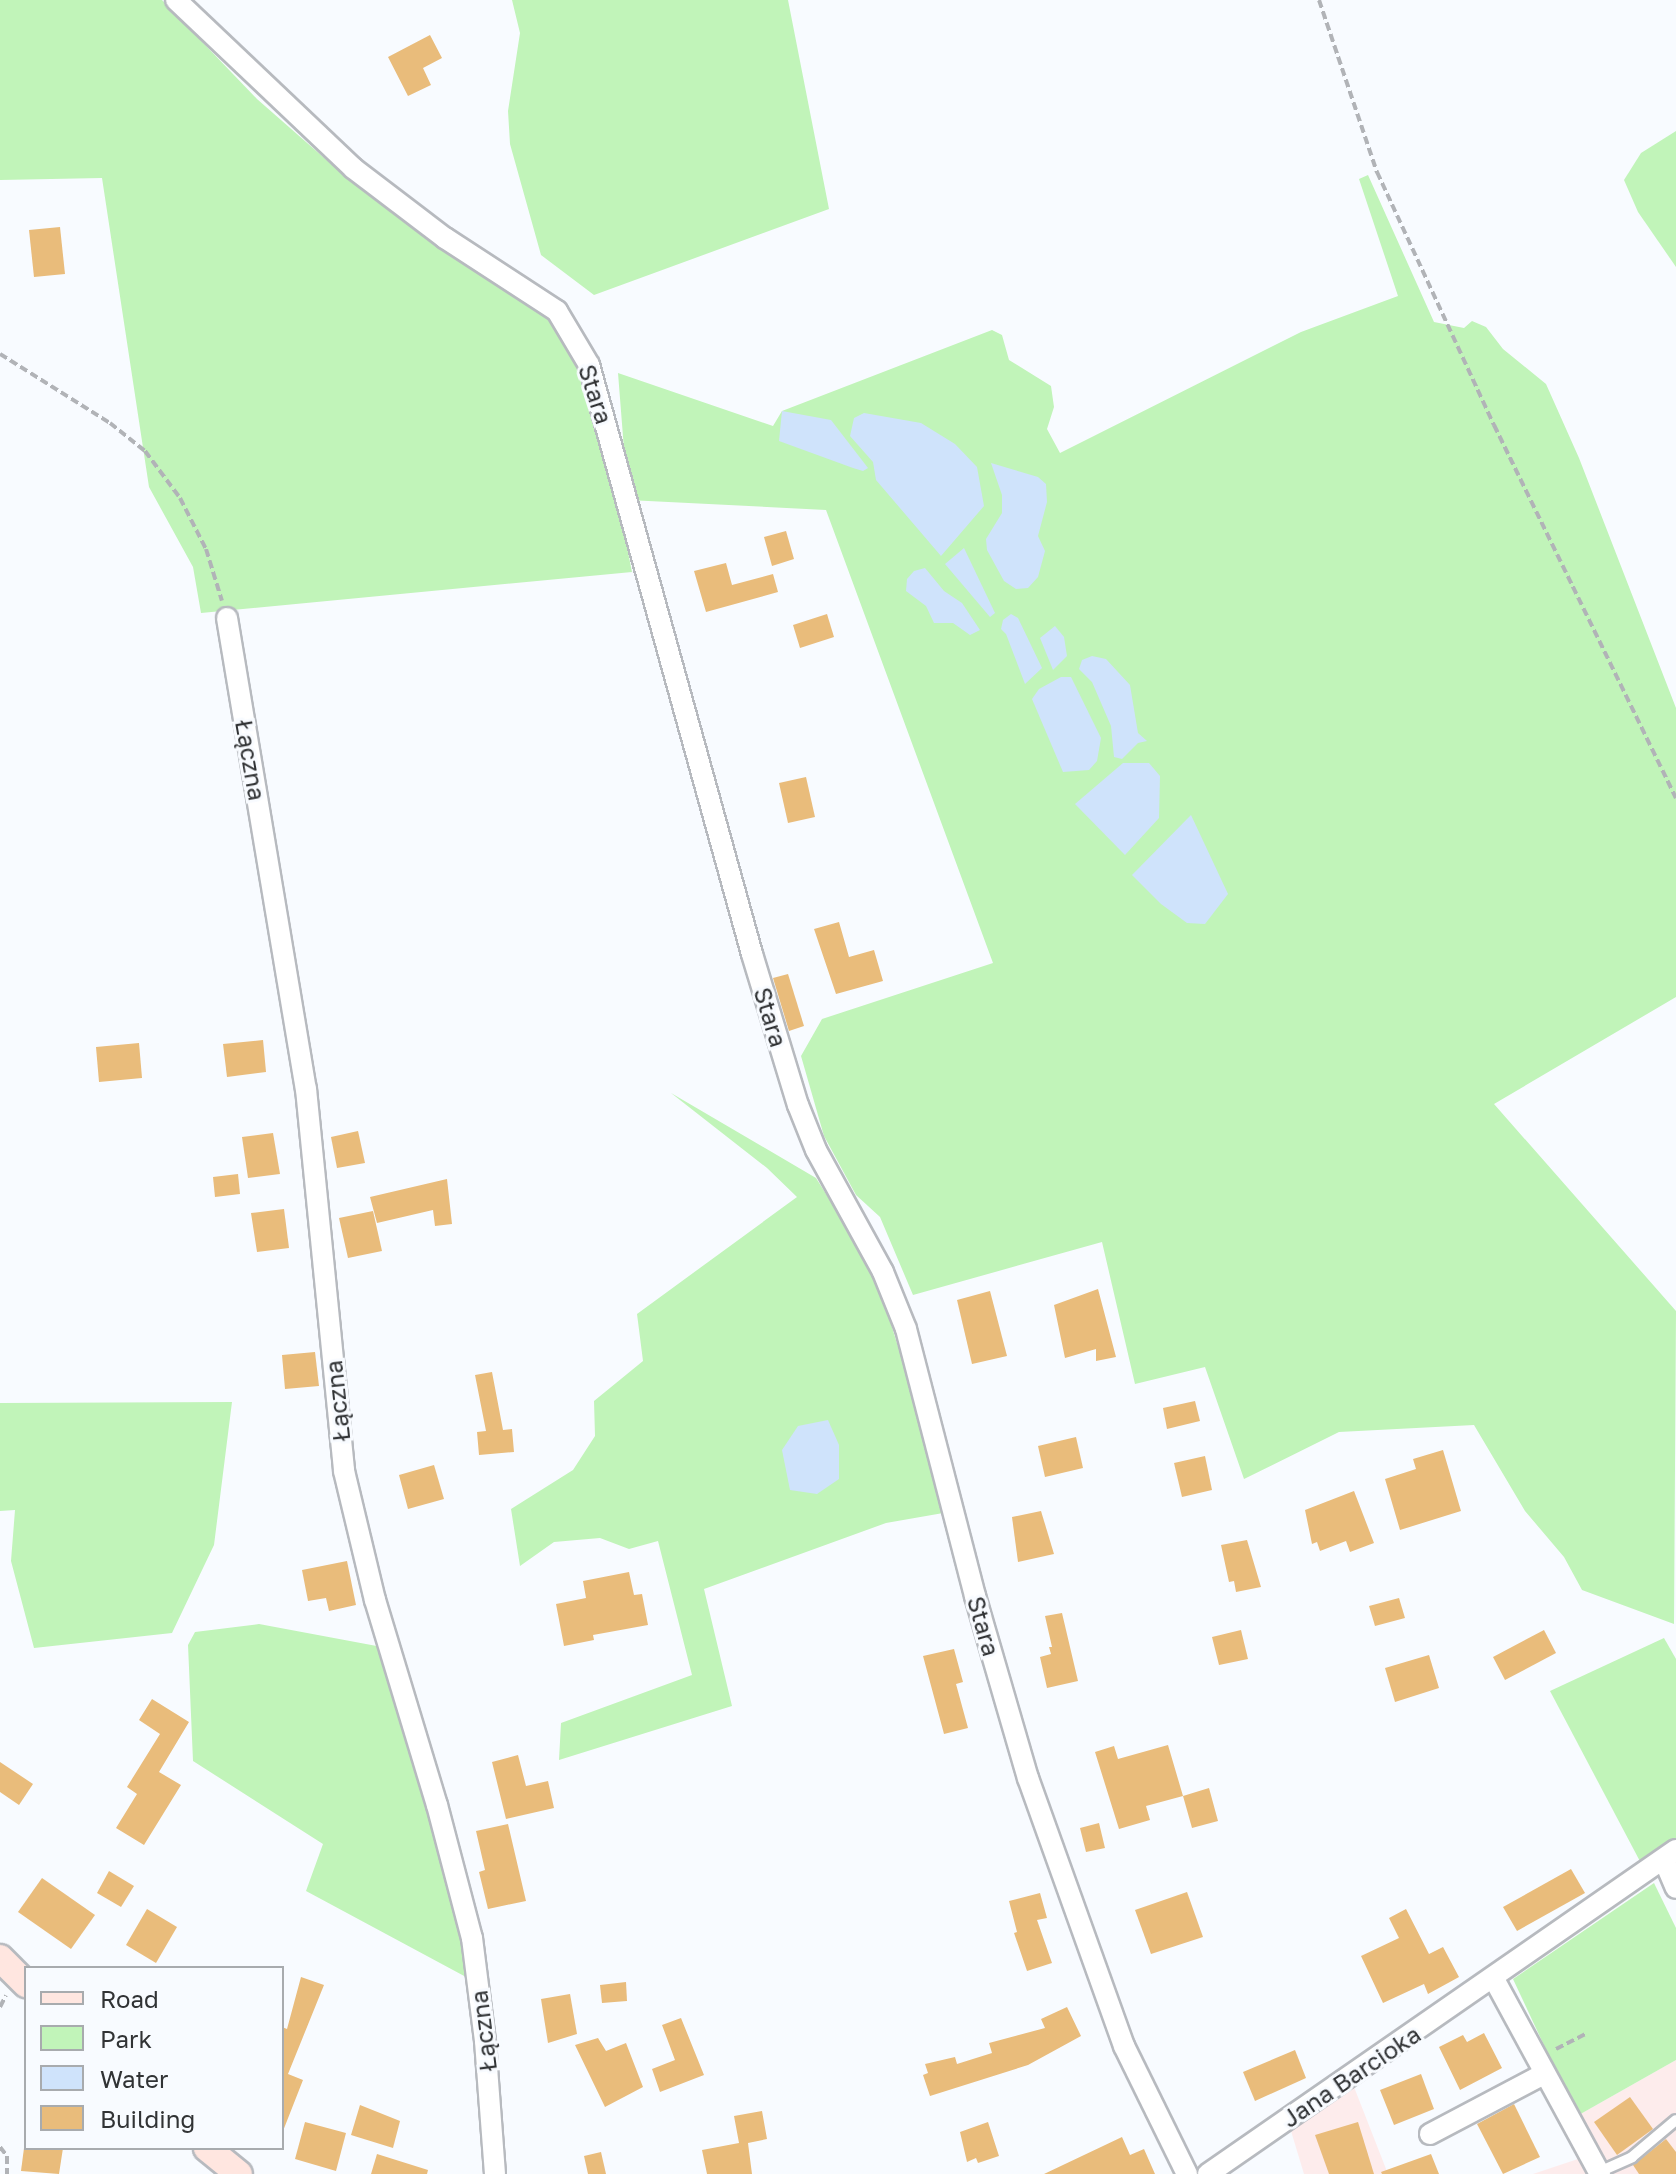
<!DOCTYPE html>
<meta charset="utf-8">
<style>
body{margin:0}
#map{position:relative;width:1676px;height:2174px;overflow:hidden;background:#f8fbff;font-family:"Golos Text",sans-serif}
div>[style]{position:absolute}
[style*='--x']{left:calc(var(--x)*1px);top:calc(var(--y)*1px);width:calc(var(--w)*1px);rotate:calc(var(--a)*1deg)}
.commercial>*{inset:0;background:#fdecec}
.green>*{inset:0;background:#c1f4b9}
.water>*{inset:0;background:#cfe3fb}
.building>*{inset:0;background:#e9bc7b}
.path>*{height:4px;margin-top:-2px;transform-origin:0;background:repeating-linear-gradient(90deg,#b1b3b7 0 8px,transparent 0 12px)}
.roads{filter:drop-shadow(2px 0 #b7babf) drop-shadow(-2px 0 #b7babf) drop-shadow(0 2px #b7babf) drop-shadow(0 -2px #b7babf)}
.lane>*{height:10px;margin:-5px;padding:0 5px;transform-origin:5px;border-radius:5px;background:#fff}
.street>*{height:20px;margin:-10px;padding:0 10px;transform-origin:10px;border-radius:10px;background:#fff}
.secondary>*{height:26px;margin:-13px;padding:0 13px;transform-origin:13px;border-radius:13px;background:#ffe6e0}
span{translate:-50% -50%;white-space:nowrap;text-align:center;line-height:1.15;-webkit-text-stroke:6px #f8fbff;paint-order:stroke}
.street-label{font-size:24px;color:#313335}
.legend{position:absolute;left:24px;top:1966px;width:260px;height:184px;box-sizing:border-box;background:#f8fbff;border:2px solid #a8abae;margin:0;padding:10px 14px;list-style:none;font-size:24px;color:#313335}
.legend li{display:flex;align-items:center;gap:16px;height:40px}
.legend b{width:40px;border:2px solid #a8abae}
</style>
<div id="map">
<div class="commercial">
<i style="clip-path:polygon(1676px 2060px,1676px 2174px,1533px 2174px,1596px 2153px,1577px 2116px)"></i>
<i style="clip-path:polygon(1354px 2087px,1388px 2174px,1304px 2174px,1291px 2131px)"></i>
</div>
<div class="green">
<i style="clip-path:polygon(0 0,162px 0,257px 99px,330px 163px,548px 319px,577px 363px,582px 383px,595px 387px,632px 572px,201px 613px,193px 567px,149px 487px,102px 178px,0 180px)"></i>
<i style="clip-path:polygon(512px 0,788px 0,829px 209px,594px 295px,541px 255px,510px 144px,508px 111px,520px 33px)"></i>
<i style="clip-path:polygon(1676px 131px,1676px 267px,1638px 212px,1624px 180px,1641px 153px)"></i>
<i style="clip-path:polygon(1368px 175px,1434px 322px,1464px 328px,1472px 321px,1486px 327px,1503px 349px,1546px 384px,1579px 458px,1676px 708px,1676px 997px,1494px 1104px,1676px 1311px,1674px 1624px,1582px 1590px,1564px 1557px,1525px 1511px,1474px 1425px,1339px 1432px,1244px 1479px,1205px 1367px,1135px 1384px,1102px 1242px,913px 1295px,880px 1217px,856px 1195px,824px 1136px,801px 1056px,822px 1019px,993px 963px,826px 510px,628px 500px,618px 373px,773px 426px,782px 411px,992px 330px,1002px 335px,1009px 360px,1051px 386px,1054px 407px,1047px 429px,1060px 453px,1301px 332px,1398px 296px,1359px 179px)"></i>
<i style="clip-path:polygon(671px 1093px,816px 1178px,875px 1272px,949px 1512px,886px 1523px,704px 1589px,732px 1706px,559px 1760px,561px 1723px,692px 1675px,658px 1541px,629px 1549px,600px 1538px,554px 1542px,520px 1566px,511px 1509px,573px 1470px,595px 1436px,594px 1401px,643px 1361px,637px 1314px,797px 1197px,767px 1168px)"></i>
<i style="clip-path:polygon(232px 1402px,214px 1545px,172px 1633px,34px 1648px,11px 1561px,15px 1510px,0 1511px,0 1403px)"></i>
<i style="clip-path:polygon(259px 1624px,382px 1647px,459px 1922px,466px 1977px,306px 1891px,323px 1844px,193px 1761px,188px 1645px,195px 1632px)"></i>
<i style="clip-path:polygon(1664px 1638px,1676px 1659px,1676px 1838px,1643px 1867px,1550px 1691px)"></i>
<i style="clip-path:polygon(1654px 1883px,1676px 1928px,1676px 2060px,1577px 2116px,1513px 1979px)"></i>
</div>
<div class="water">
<i style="clip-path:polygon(782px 411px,831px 420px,868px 468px,863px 471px,853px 468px,779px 441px)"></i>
<i style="clip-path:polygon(864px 413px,921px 423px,955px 444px,977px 467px,984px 506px,941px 556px,876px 480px,873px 462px,850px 436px,854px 418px)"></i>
<i style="clip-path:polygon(991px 463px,1038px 477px,1046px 484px,1047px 502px,1038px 536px,1045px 551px,1038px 577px,1028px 588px,1016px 589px,1004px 581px,987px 550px,986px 539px,1002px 513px,1002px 495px)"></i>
<i style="clip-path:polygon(964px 548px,995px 613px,990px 617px,945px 564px)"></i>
<i style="clip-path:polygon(925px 568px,944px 591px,962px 603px,980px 630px,970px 635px,953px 623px,934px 623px,926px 606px,906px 591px,907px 579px,914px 571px)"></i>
<i style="clip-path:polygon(1011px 614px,1018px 618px,1042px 668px,1025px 684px,1006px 634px,1001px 629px,1003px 620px)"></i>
<i style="clip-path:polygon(1055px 626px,1064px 637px,1067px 656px,1053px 670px,1040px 638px)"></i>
<i style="clip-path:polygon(1092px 656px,1106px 659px,1130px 685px,1138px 733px,1147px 741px,1138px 743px,1122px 759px,1114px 757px,1111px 726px,1092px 682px,1079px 669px,1082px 660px)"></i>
<i style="clip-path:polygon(1061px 677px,1071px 677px,1101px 738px,1097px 761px,1089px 770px,1063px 772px,1032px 699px,1039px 689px)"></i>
<i style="clip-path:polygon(1123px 763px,1149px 763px,1160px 776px,1159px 818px,1125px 855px,1075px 804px)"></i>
<i style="clip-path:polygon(1191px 815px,1228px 894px,1205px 924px,1187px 923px,1161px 904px,1132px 875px)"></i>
<i style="clip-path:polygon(828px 1420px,839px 1445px,839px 1479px,817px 1494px,790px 1490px,782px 1450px,798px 1426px)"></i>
</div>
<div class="building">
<i style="clip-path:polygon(430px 35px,442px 58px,423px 68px,431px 85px,408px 96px,388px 57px)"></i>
<i style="clip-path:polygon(60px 227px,65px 274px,34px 277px,29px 230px)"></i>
<i style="clip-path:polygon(786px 531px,794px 559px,772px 566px,764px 537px)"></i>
<i style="clip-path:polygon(726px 563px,732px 585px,773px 574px,778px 592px,706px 612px,694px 571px)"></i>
<i style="clip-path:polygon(827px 614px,834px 637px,800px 648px,793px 625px)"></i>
<i style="clip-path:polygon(806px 777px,815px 817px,788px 823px,779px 783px)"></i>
<i style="clip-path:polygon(839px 922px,849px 957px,874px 950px,883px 981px,836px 994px,814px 929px)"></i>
<i style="clip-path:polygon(788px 974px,804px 1026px,789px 1031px,773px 978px)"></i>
<i style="clip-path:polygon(263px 1040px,266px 1072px,227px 1077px,223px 1044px)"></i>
<i style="clip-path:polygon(139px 1043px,142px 1078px,99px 1082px,96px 1047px)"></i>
<i style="clip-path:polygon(358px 1131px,365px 1163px,337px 1168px,331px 1137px)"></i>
<i style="clip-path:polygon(273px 1133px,280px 1174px,248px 1178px,242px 1137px)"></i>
<i style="clip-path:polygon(238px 1174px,240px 1194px,215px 1197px,213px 1177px)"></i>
<i style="clip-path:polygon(447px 1179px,452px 1224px,435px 1226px,433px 1210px,377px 1223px,370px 1197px)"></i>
<i style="clip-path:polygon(284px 1209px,289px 1248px,257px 1252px,251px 1213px)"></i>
<i style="clip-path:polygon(373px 1211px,382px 1251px,348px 1258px,339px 1218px)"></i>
<i style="clip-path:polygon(1098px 1289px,1116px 1357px,1096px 1361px,1096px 1349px,1065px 1358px,1054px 1305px)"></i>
<i style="clip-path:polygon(990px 1291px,1007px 1356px,972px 1364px,957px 1300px)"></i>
<i style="clip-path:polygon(315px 1352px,319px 1386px,285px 1389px,282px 1355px)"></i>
<i style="clip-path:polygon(492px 1372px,503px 1430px,512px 1429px,514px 1452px,479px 1455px,477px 1432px,486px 1431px,475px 1375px)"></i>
<i style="clip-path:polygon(1195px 1401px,1200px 1421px,1167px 1429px,1163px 1408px)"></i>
<i style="clip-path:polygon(1076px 1437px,1083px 1468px,1045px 1477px,1038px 1446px)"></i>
<i style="clip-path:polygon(1443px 1450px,1461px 1511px,1400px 1530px,1385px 1479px,1416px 1469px,1413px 1459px)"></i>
<i style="clip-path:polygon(1205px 1456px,1212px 1490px,1182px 1497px,1174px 1463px)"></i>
<i style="clip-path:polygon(434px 1465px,444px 1499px,408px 1509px,399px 1475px)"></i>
<i style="clip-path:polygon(1354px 1491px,1374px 1543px,1350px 1552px,1346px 1541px,1320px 1551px,1317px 1542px,1312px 1544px,1305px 1510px)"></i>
<i style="clip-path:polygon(1041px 1511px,1054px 1554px,1018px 1562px,1012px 1517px)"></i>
<i style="clip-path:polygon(1247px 1540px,1261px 1587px,1236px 1592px,1234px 1581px,1229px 1582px,1221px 1545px)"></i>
<i style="clip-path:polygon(347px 1561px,356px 1605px,329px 1611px,326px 1598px,308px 1601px,302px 1570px)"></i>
<i style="clip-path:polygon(629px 1572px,634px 1595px,642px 1594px,648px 1625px,593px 1635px,594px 1640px,564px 1646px,556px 1604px,586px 1598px,583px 1581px)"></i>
<i style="clip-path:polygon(1399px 1598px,1405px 1618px,1375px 1626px,1369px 1606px)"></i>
<i style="clip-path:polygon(1062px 1613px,1078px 1681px,1047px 1688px,1040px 1657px,1051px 1654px,1049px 1647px,1052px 1647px,1045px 1616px)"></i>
<i style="clip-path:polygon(1241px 1630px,1248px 1659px,1219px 1665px,1212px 1637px)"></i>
<i style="clip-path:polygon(1544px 1630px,1556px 1653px,1505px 1680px,1493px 1657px)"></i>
<i style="clip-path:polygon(954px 1649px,963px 1682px,956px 1684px,968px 1728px,944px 1734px,923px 1656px)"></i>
<i style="clip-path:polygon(1429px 1655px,1439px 1688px,1395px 1702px,1385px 1668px)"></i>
<i style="clip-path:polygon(152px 1699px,189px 1722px,159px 1772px,181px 1785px,144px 1845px,116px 1828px,137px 1794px,127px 1787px,160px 1734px,139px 1720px)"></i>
<i style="clip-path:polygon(1168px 1745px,1183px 1796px,1146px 1806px,1150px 1820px,1119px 1829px,1095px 1752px,1114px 1746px,1118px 1759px)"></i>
<i style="clip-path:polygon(518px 1755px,526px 1786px,548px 1781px,554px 1808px,506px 1819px,492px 1762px)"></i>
<i style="clip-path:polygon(0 1762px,33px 1784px,19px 1805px,0 1792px)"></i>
<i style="clip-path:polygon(1209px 1788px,1218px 1821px,1192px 1828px,1183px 1796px)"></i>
<i style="clip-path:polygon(1099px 1823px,1105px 1848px,1086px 1852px,1080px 1828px)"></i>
<i style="clip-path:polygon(508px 1824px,526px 1901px,488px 1909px,479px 1872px,485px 1870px,476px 1831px)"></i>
<i style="clip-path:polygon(1571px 1869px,1585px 1893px,1517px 1931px,1503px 1907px)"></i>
<i style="clip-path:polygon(109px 1871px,134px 1886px,121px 1907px,97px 1893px)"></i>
<i style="clip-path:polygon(42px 1878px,95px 1915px,71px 1949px,18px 1912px)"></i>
<i style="clip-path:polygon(1187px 1892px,1203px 1937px,1151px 1954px,1135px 1910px)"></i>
<i style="clip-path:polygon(1040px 1893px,1047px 1918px,1037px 1920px,1052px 1963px,1027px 1971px,1014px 1933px,1017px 1932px,1009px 1901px)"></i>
<i style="clip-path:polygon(147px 1909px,177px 1927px,156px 1963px,126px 1945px)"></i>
<i style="clip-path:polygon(1406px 1909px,1429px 1954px,1443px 1947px,1459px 1977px,1428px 1994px,1424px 1984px,1383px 2003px,1361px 1956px,1399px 1938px,1389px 1918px)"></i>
<i style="clip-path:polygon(301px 1977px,324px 1985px,288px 2074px,303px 2080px,283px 2131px,282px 2027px,287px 2029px)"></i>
<i style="clip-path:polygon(626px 1982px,627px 2001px,602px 2003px,600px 1985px)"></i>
<i style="clip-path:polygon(570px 1994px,577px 2034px,548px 2043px,541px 1999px)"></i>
<i style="clip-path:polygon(1067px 2007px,1081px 2036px,1028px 2065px,930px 2096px,923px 2075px,928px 2073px,925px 2064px,955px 2057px,957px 2064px,992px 2053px,989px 2043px,1045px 2028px,1041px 2019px)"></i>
<i style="clip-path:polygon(681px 2018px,704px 2075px,660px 2092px,652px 2069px,675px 2060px,662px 2025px)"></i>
<i style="clip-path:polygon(1484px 2033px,1502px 2068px,1460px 2090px,1439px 2047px,1463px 2035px,1467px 2042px)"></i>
<i style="clip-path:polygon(598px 2038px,606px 2051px,626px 2043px,643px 2087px,605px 2107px,575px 2045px)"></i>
<i style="clip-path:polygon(1295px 2050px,1306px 2078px,1255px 2101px,1243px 2072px)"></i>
<i style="clip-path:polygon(1421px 2074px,1434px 2109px,1394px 2125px,1380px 2090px)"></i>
<i style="clip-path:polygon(1630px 2097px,1653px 2129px,1617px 2155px,1594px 2122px)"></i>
<i style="clip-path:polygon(1514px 2104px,1540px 2157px,1503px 2174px,1477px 2124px)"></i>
<i style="clip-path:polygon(360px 2105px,400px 2121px,393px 2148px,351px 2135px)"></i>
<i style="clip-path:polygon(762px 2111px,767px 2139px,748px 2143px,752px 2174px,707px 2174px,702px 2150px,739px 2143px,734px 2116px)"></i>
<i style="clip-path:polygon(305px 2122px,346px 2133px,336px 2171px,295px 2159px)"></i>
<i style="clip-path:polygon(988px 2122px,999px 2156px,978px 2163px,976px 2158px,967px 2162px,960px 2132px)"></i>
<i style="clip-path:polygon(1358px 2122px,1374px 2174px,1329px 2174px,1315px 2135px)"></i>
<i style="clip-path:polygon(1122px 2137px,1130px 2155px,1144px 2149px,1155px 2174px,1044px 2174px)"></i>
<i style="clip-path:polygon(1666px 2139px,1676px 2152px,1676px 2174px,1639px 2174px,1633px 2165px)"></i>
<i style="clip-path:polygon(24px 2148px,63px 2148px,59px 2174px,21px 2171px)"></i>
<i style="clip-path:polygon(601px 2152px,606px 2174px,588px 2174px,584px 2156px)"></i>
<i style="clip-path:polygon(377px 2154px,428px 2170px,427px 2174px,371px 2174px)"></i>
<i style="clip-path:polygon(1431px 2154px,1439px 2174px,1382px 2174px,1381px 2172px)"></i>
</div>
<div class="path">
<i style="--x:1319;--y:0;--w:182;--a:71.4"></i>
<i style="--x:1377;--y:172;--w:279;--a:65.2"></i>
<i style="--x:1494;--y:425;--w:415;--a:64"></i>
<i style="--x:0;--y:354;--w:130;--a:32.1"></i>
<i style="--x:110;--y:423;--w:45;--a:38.7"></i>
<i style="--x:145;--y:451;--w:59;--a:53.3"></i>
<i style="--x:180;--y:498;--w:57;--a:63"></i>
<i style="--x:206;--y:549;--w:54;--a:72.9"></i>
<i style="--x:0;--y:2007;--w:13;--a:-63"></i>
<i style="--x:1556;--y:2049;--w:33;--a:-27"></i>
<i style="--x:0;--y:2147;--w:11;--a:52"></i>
<i style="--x:7;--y:2156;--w:18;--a:90"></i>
</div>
<div class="roads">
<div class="lane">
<i style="--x:1599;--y:2172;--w:36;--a:-24"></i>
<i style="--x:1632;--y:2157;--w:57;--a:-40.1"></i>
</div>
<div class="street">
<i style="--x:176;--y:0;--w:244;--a:43.5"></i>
<i style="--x:353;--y:168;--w:116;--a:37.3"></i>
<i style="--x:445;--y:238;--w:134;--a:33.1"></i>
<i style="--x:557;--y:311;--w:63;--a:59.3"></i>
<i style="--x:589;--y:365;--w:611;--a:74.53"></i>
<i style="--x:752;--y:954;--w:158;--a:73.1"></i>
<i style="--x:798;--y:1105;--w:48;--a:68.2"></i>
<i style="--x:816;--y:1150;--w:139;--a:61.2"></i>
<i style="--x:883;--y:1272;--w:61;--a:68"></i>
<i style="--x:906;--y:1329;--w:276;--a:75.5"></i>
<i style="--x:975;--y:1596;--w:190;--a:73.8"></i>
<i style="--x:1028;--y:1778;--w:285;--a:70.3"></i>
<i style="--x:1124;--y:2046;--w:143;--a:63.8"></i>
<i style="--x:227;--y:618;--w:478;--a:80.5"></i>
<i style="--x:306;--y:1089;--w:384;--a:84.3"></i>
<i style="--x:344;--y:1471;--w:133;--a:76.5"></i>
<i style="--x:375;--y:1600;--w:214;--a:73.2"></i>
<i style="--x:437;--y:1805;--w:138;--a:75.3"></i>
<i style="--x:472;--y:1938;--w:104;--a:82.8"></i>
<i style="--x:485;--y:2041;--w:133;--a:85.7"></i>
<i style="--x:1664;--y:1860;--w:30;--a:67"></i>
<i style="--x:1494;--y:1979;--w:222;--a:61.5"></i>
<i style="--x:1430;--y:2134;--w:129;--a:-27.8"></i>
<i style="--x:1208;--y:2174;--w:569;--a:-34.7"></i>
</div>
<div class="secondary">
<i style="--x:0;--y:1958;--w:37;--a:45"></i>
<i style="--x:207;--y:2148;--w:41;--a:39.1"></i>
</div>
</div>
<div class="street-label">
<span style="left:596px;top:394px;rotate:72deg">Stara</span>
<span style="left:251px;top:760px;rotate:80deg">Łączna</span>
<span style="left:771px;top:1017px;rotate:73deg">Stara</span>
<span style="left:337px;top:1401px;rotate:-96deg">Łączna</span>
<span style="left:984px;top:1626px;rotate:74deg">Stara</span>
<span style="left:483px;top:2031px;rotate:-97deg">Łączna</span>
<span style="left:1351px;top:2076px;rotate:-34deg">Jana Barcioka</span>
</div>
<ul class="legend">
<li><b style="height:10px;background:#ffe6e0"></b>Road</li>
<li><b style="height:22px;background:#c1f4b9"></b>Park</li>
<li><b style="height:22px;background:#cfe3fb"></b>Water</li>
<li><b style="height:22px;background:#e9bc7b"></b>Building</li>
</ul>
</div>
